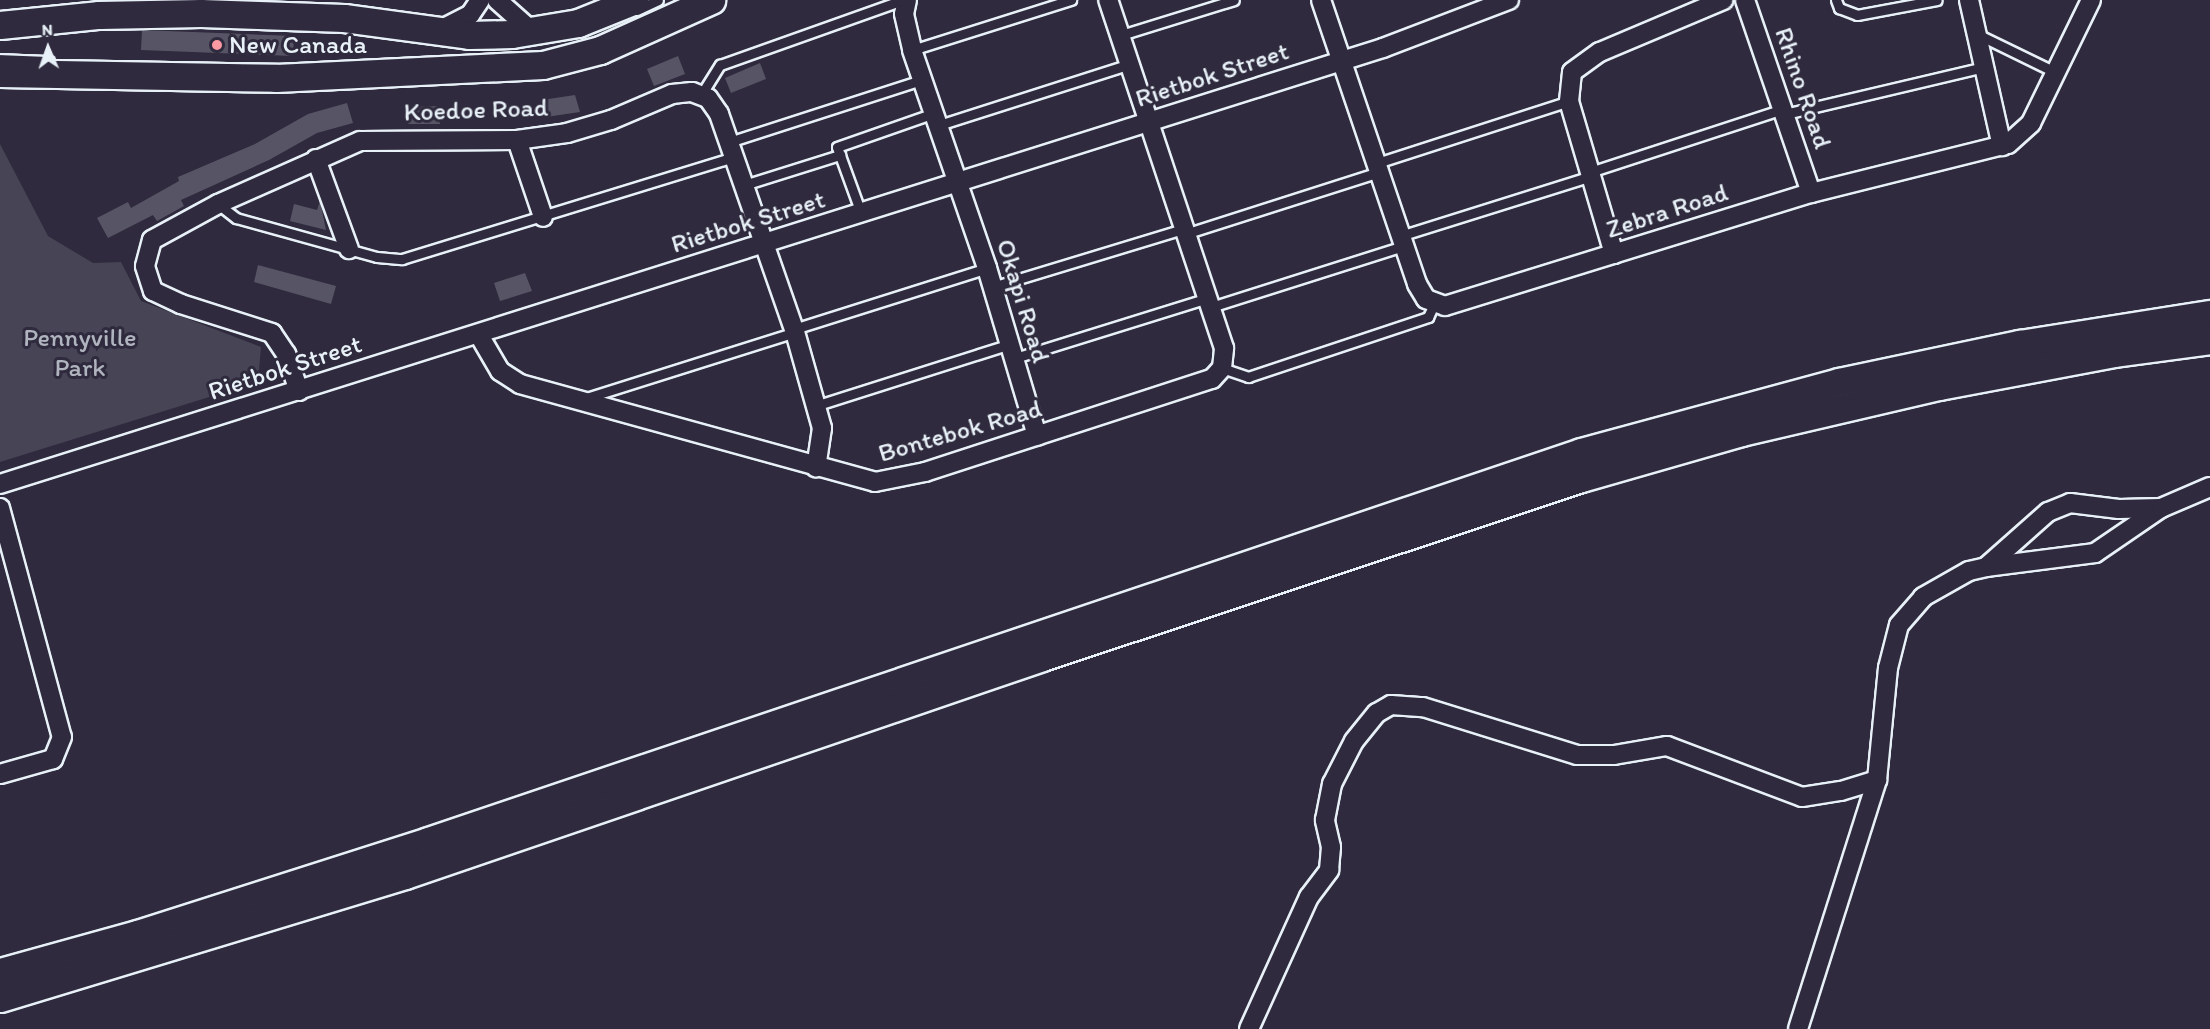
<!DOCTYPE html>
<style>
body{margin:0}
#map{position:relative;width:2210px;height:1029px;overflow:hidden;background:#2f2a3d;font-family:Itim,sans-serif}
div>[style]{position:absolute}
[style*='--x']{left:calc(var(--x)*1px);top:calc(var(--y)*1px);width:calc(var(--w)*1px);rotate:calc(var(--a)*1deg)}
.green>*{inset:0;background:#464455}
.building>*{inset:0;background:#575565}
.roads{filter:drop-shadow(2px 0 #e8f1f8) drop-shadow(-2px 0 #e8f1f8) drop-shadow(0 2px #e8f1f8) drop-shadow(0 -2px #e8f1f8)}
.lane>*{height:9px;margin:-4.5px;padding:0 4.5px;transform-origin:4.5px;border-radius:4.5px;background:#2f2a3d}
.street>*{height:18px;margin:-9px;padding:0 9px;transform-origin:9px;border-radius:9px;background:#2f2a3d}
.secondary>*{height:27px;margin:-13.5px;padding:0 13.5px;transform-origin:13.5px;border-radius:13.5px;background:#2f2a3d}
.dots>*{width:16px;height:16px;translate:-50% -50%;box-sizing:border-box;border:3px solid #2f2a3d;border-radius:50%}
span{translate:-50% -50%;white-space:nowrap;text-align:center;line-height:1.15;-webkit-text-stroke:6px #2f2a3d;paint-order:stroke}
.poi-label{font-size:26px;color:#e8f1f8}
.left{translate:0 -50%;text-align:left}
.street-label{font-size:26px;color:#e8f1f8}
.park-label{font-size:26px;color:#afb4bf}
.north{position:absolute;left:18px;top:18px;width:60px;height:60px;-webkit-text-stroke:4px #2f2a3d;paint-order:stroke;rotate:358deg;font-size:16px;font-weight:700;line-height:24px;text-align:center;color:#e8f1f8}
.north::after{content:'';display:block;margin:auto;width:21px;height:27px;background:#e8f1f8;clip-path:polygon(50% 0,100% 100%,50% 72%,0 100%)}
</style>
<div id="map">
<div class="green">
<i style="clip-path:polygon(0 144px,48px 236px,93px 263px,121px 262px,141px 301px,261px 347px,258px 382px,0 462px)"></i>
</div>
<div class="building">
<i style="clip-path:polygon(142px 30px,294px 36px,293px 56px,141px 50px)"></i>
<i style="clip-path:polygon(678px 56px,685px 74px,654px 86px,647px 69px)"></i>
<i style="clip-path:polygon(760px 63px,766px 79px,731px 93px,725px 78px)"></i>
<i style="clip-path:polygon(575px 95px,580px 112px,546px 117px,542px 100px)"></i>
<i style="clip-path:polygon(347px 103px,353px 123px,317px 133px,269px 160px,181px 200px,184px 206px,157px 221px,153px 215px,108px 238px,97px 218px,128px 202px,131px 208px,179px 181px,178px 177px,255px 144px,308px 114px)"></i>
<i style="clip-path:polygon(440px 106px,440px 124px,408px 124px,407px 107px)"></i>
<i style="clip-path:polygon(320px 201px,326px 230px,290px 221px,294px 204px,317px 210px)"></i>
<i style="clip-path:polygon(258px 265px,336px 286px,331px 304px,254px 282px)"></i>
<i style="clip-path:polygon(525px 273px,532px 291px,500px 301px,494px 283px)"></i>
</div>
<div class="roads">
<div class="lane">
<i style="--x:1836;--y:0;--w:9;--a:69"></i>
<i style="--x:1839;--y:8;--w:19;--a:21"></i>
<i style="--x:1857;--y:15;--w:81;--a:-10.6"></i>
<i style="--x:637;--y:10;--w:23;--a:-25"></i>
<i style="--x:1977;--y:34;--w:87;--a:26"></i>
<i style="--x:1121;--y:35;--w:118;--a:-17.2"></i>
<i style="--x:912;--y:50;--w:167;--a:-17.5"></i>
<i style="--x:0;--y:59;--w:49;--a:2.3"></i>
<i style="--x:701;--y:95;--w:36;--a:-58"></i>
<i style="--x:720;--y:65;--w:194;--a:-19.6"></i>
<i style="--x:1785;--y:114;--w:204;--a:-13.3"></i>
<i style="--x:939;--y:125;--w:201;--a:-17.7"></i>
<i style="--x:729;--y:142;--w:202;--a:-17.9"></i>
<i style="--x:1377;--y:163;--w:202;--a:-17.9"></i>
<i style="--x:1590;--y:172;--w:203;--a:-18.1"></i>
<i style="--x:744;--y:185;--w:101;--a:-17.4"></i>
<i style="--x:218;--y:204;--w:23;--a:38"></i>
<i style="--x:236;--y:218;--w:146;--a:15.5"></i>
<i style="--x:377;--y:257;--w:25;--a:5"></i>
<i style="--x:402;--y:259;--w:347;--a:-17.1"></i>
<i style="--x:861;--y:213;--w:70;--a:-110"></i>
<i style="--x:837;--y:147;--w:103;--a:-19.3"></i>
<i style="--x:1188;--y:233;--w:201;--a:-17.7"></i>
<i style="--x:1400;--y:236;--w:201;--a:-17.4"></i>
<i style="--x:992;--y:287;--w:203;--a:-16.9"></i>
<i style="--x:1211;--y:307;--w:201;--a:-17.6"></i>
<i style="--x:794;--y:329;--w:202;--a:-17.5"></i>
<i style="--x:1015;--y:358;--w:202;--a:-17.3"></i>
<i style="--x:1222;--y:368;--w:28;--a:19"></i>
<i style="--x:1248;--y:377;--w:190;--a:-18.4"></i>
<i style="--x:1428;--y:317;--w:14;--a:-65"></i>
<i style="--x:583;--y:399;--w:222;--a:-17.5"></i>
<i style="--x:818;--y:405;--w:201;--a:-17.6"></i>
</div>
<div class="street">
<i style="--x:497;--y:0;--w:50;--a:41.7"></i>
<i style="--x:907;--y:0;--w:14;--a:102"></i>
<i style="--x:904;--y:14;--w:37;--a:77"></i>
<i style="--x:912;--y:50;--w:231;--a:71"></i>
<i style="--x:987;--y:268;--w:175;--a:73.4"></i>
<i style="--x:1321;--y:0;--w:300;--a:71.3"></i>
<i style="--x:1417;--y:284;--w:17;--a:59"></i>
<i style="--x:1426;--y:299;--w:20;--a:20"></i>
<i style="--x:1445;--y:306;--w:383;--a:-17.2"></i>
<i style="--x:1811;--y:193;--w:203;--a:-14"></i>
<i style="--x:2008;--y:144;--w:31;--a:-42"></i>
<i style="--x:2031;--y:123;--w:137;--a:-64"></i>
<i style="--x:1745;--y:0;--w:204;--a:71.1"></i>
<i style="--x:1969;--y:0;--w:150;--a:77.3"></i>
<i style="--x:440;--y:30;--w:34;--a:-27"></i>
<i style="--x:470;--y:15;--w:18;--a:-56"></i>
<i style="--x:517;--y:140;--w:81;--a:71.3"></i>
<i style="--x:316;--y:159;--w:96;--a:69.9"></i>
<i style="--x:1614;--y:254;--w:159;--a:-106.4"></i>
<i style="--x:1569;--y:101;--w:29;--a:-84"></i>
<i style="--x:1572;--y:72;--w:34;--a:-36"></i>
<i style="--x:1600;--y:52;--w:134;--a:-22.9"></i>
<i style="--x:479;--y:335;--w:42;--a:59.7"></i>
<i style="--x:500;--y:371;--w:24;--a:33"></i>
<i style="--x:520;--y:384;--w:368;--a:15.4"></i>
<i style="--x:875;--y:482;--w:51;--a:-11.3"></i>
<i style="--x:925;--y:472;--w:302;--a:-18"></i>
<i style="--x:1212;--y:379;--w:15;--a:-48"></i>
<i style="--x:1222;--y:368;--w:20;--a:-84"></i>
<i style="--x:1224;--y:348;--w:367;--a:-108.4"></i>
<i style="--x:299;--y:391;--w:39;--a:-109"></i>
<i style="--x:286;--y:354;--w:25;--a:-124"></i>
<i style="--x:272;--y:333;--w:96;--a:-162.3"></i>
<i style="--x:181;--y:304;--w:31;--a:-155"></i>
<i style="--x:153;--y:291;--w:26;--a:-108"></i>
<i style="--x:145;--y:266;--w:27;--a:-75"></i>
<i style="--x:152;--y:240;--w:75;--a:-28.6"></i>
<i style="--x:218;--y:204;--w:155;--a:-23.9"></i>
<i style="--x:360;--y:141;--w:157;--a:-0.4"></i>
<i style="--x:517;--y:140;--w:50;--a:-8"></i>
<i style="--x:567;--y:133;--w:46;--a:-16.5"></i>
<i style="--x:611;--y:120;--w:66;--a:-23.1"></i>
<i style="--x:672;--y:94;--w:20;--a:-6"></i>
<i style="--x:692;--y:92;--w:17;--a:21"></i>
<i style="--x:708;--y:98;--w:19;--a:55"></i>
<i style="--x:719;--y:114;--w:231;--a:70.8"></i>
<i style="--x:795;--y:332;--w:100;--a:74.3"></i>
<i style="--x:822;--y:428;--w:40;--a:98.5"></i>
<i style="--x:0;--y:484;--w:1450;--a:-17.5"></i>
<i style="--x:1383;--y:48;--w:135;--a:-20.9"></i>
<i style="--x:0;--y:508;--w:237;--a:74.9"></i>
<i style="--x:62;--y:737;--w:24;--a:112"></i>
<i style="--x:53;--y:759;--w:55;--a:164.2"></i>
<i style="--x:1986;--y:567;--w:110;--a:-7.3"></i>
<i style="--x:2095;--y:553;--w:80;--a:-34.3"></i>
<i style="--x:1249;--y:1029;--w:145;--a:-65.6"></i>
<i style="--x:1309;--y:897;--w:34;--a:-53"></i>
<i style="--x:1329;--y:870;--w:23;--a:-85"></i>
<i style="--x:1331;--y:847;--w:28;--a:-103"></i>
<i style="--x:1325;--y:820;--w:37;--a:-79"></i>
<i style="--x:1332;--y:784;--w:48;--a:-62.9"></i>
<i style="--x:1354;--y:741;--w:36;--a:-51"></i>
<i style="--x:1377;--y:713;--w:16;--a:-30"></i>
<i style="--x:1391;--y:705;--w:32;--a:4"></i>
<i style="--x:1423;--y:707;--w:161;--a:17.3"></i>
<i style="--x:1577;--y:755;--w:37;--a:0"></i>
<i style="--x:1614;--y:755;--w:54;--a:-9.6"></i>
<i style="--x:1667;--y:746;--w:144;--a:20.7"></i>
<i style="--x:1802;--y:797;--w:39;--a:-9"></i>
<i style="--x:1841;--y:791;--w:38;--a:-17"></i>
<i style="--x:1798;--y:1029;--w:261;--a:-72.4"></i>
<i style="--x:1877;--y:780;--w:113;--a:-84.4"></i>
<i style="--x:1888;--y:668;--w:44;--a:-75.7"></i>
<i style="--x:1899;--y:625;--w:37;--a:-49"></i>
<i style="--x:1923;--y:597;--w:53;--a:-29.5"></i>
<i style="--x:1969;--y:571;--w:17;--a:-13"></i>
<i style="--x:1986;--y:567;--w:83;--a:-41.6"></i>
<i style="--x:2048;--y:512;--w:24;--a:-22"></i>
<i style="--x:2070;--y:503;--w:49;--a:7"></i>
<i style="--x:2119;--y:509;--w:42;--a:-1.4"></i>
<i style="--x:2161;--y:508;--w:53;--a:-23.2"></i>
</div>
<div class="secondary">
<i style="--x:0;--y:25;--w:100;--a:-5.8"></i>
<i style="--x:99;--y:15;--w:102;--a:-1.1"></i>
<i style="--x:201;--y:13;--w:143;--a:2"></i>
<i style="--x:344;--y:18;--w:126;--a:7.7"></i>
<i style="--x:469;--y:35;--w:43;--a:-1.3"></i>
<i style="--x:512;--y:34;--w:67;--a:-9.5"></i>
<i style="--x:578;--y:23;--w:61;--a:-22"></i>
<i style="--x:0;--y:73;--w:276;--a:1"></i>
<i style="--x:276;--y:78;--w:267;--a:-2.8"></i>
<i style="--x:543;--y:65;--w:59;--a:-14.7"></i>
<i style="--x:600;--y:50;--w:122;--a:-24.2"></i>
<i style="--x:0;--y:972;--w:142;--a:-15.5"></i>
<i style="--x:137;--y:934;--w:305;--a:-17.7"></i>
<i style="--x:428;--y:841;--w:1217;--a:-18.64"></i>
<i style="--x:1581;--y:452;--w:267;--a:-15.2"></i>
<i style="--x:1839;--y:382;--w:185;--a:-11.9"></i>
<i style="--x:2020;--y:344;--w:192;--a:-9"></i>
<i style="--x:0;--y:998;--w:423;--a:-16.9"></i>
<i style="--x:405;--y:875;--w:673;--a:-18.89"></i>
<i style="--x:1042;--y:657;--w:568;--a:-18.37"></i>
<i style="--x:1581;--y:478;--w:166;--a:-16"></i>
<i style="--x:1741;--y:432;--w:203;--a:-13.1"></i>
<i style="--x:1939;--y:386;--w:177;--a:-10.7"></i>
<i style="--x:2113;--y:353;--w:98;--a:-7.6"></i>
</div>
</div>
<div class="dots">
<i style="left:217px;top:45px;background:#ff9aa2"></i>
</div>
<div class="poi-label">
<span class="left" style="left:229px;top:45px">New Canada</span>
</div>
<div class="street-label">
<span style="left:1212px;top:75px;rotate:-18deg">Rietbok Street</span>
<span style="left:1803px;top:88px;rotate:71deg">Rhino Road</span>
<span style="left:476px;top:110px;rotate:-2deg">Koedoe Road</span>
<span style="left:1667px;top:211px;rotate:-18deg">Zebra Road</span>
<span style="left:748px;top:222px;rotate:-17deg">Rietbok Street</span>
<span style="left:1023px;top:301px;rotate:73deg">Okapi Road</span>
<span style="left:285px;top:368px;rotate:-18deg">Rietbok Street</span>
<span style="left:960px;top:431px;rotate:-16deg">Bontebok Road</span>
</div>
<div class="park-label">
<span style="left:80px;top:353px">Pennyville<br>Park</span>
</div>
<div class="north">N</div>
</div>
